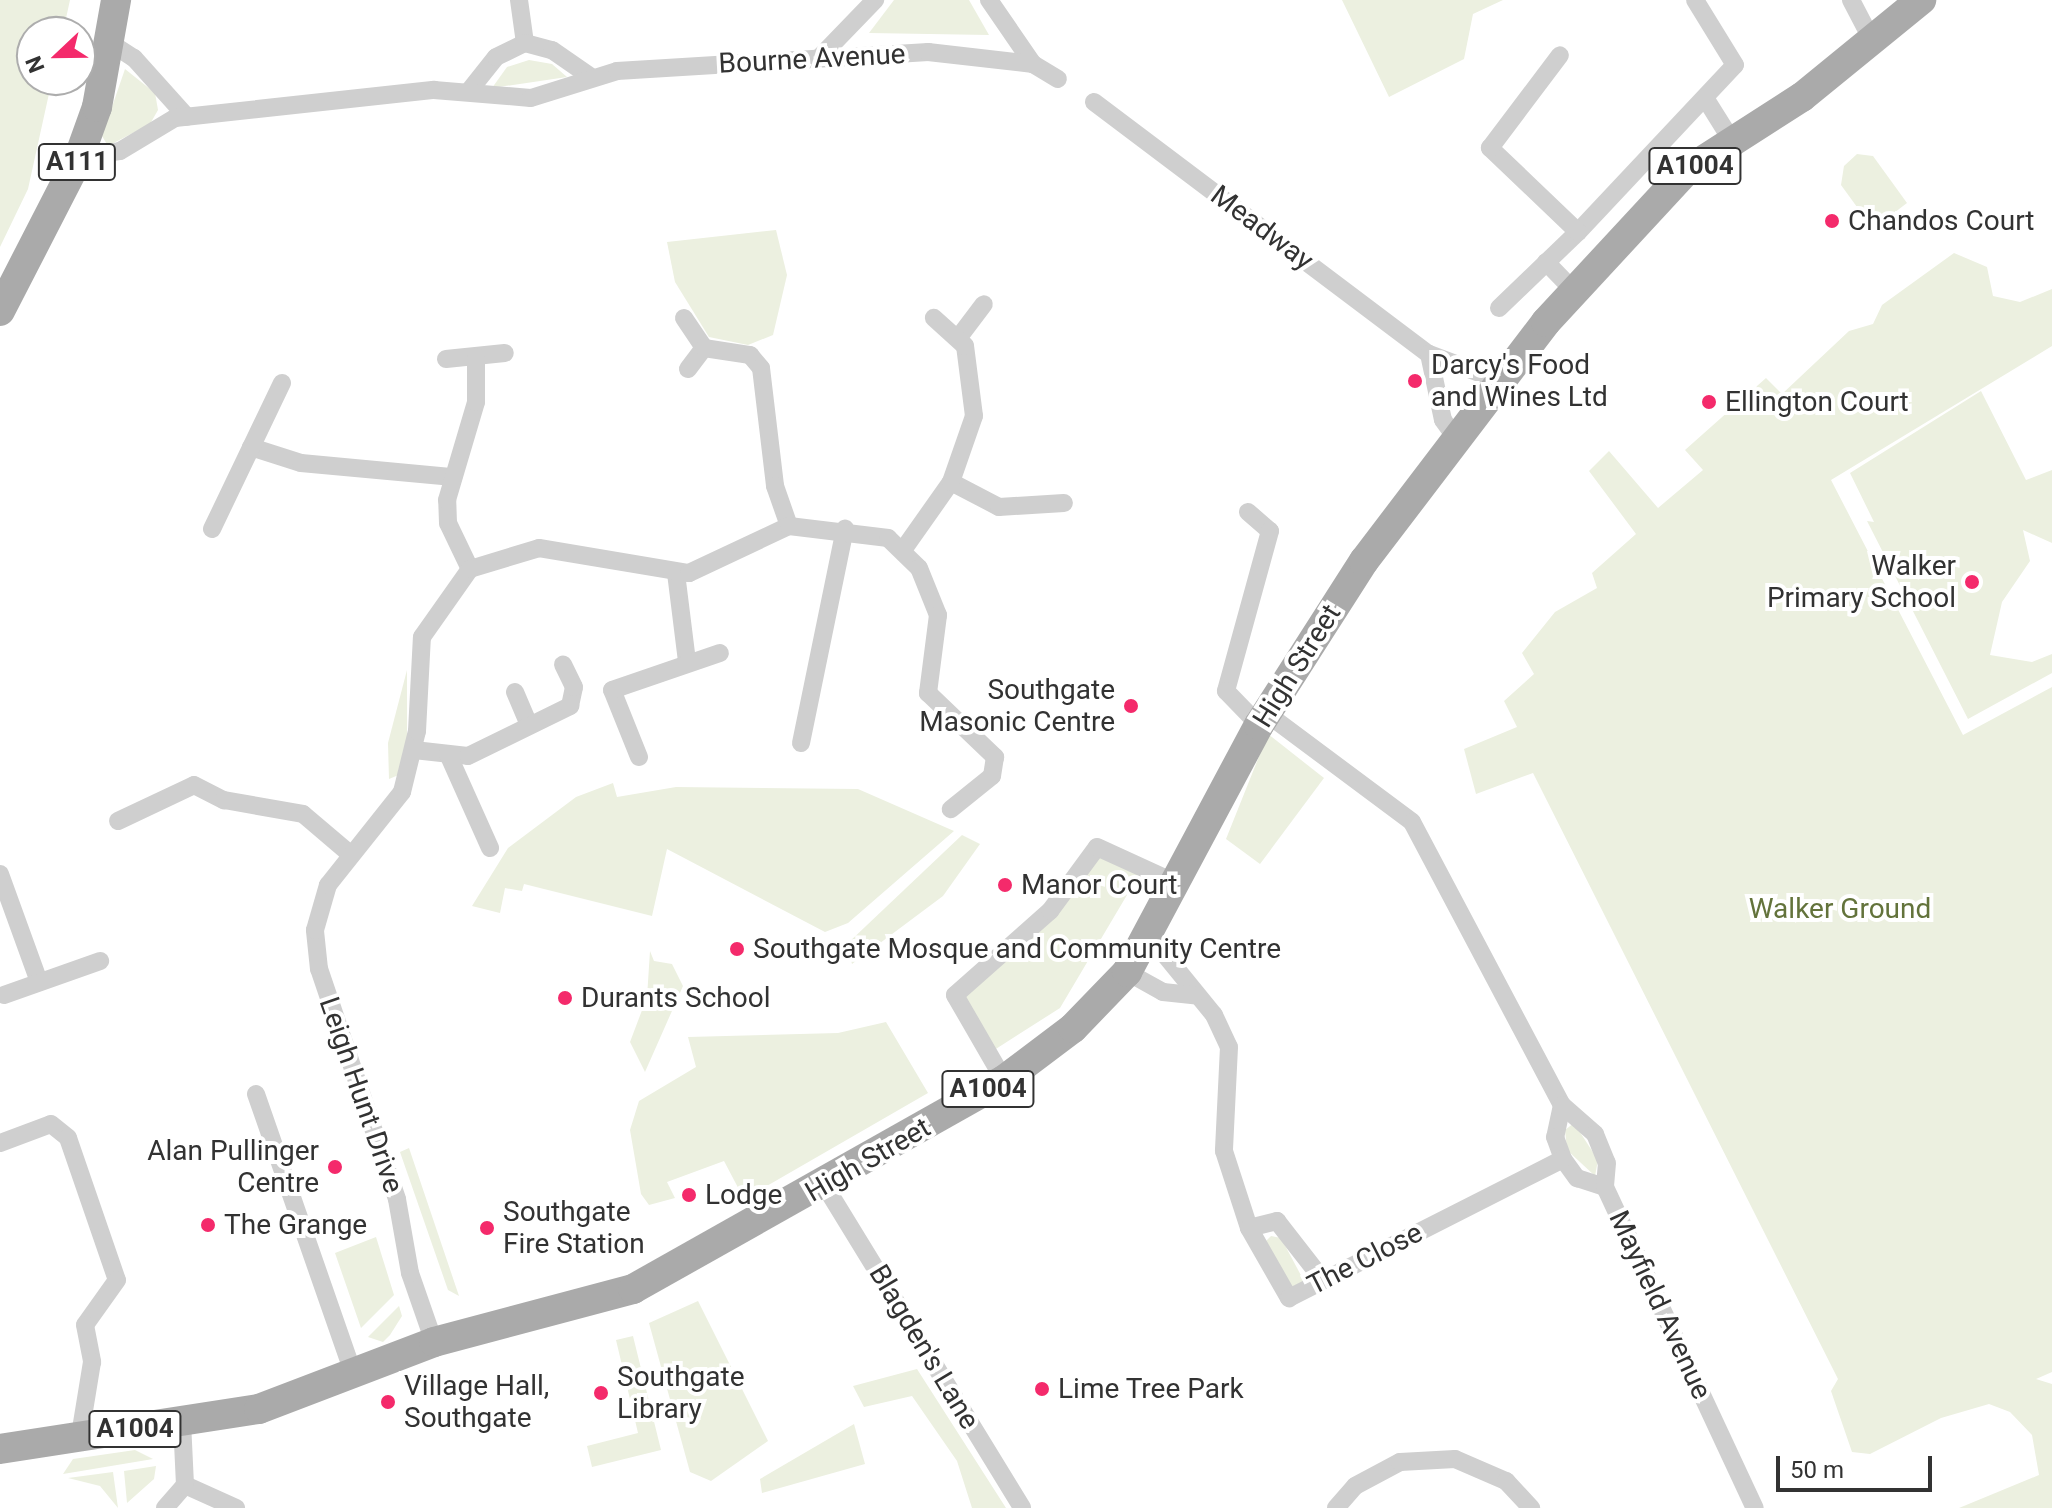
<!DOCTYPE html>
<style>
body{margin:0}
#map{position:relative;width:2052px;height:1508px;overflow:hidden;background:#fff;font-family:Roboto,sans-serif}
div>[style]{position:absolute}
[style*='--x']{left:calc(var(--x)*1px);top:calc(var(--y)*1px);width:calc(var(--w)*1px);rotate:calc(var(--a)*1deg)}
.green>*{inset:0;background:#ecf0e0}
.street>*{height:18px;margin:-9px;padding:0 9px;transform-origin:9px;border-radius:9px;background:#cfcfcf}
.primary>*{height:30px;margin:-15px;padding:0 15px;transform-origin:15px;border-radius:15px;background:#aaa}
.dots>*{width:22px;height:22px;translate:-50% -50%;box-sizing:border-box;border:4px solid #fff;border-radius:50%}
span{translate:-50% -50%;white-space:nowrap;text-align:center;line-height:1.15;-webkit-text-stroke:8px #fff;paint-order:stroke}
.shield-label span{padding:2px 6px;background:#fff;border:2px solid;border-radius:6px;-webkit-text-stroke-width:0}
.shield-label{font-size:26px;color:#323232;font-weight:700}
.street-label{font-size:28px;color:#323232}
.poi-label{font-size:28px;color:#323232}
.left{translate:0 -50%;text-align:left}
.right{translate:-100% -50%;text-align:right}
.park-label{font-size:28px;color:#63733b}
.north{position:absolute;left:16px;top:16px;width:80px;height:80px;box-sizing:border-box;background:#fff;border:2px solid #adadad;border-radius:50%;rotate:248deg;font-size:22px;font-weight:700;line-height:32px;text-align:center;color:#323232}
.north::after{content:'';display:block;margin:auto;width:28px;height:36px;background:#f42a6b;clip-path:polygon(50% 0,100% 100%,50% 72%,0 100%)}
.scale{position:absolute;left:1776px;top:1456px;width:156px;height:36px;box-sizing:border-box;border:4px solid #323232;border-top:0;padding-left:10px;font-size:24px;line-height:28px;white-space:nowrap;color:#323232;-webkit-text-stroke:6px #fff;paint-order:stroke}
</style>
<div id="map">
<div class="green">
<i style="clip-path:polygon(0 0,70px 0,63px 32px,32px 32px,32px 80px,52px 80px,28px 189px,0 247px)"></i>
<i style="clip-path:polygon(894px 0,969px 0,989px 35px,869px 33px)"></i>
<i style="clip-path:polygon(1342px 0,1503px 0,1473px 14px,1464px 59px,1389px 97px)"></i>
<i style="clip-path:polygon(529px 60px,552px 64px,567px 77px,492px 88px,507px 67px)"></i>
<i style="clip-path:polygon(125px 69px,155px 93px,158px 110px,150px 124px,108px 146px,102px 136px)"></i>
<i style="clip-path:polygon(1857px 154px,1873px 156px,1907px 203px,1873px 229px,1841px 185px,1844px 166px)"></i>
<i style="clip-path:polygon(776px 230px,787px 275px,773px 335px,748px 345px,709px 337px,675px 282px,667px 242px)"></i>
<i style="clip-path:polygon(1954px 253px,1987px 267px,1993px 296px,2020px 302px,2052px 289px,2052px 346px,1831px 480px,1963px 735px,2052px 687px,2052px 1372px,2036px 1379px,2052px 1384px,2052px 1508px,1959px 1508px,2039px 1475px,2032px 1435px,2010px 1412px,1989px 1404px,1941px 1418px,1870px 1454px,1852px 1452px,1831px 1391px,1838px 1379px,1533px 773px,1476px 794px,1464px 749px,1517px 727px,1504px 701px,1534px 674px,1522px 653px,1555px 612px,1597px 588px,1592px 573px,1636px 534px,1589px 471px,1609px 451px,1658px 508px,1703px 470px,1685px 450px,1766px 378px,1782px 394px,1849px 331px,1873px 324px,1882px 305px)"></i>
<i style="clip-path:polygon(1981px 391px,2026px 480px,2052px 470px,2052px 543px,2023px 530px,2030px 561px,2002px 602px,1990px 655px,2032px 662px,2052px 654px,2052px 673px,1968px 719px,1867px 521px,1874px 522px,1850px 473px)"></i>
<i style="clip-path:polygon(407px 670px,407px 749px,401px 774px,389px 779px,388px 743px)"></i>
<i style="clip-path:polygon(1268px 734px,1324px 778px,1260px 864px,1226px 839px)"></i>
<i style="clip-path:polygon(613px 783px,617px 797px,676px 787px,858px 789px,954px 831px,848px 923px,825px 932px,667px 849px,652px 916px,524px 884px,522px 891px,505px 888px,500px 913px,472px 906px,508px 848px,576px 797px)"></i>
<i style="clip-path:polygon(962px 835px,980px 844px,943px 896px,852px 964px,847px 944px)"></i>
<i style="clip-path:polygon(1097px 847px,1143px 868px,1060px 1008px,988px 1054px,955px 995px,1050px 911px)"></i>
<i style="clip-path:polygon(650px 951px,654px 961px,672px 964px,683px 986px,645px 1072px,630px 1042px,647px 997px)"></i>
<i style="clip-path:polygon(886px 1022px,928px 1093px,744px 1199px,724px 1161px,667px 1182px,675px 1198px,649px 1205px,641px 1194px,630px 1130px,639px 1101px,696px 1067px,688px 1037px,838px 1033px)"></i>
<i style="clip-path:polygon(1574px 1123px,1598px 1160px,1595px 1176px,1567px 1150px,1565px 1130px)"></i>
<i style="clip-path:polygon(409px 1148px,459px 1296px,448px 1290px,400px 1152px)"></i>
<i style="clip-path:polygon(1271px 1236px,1281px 1238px,1304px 1281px,1292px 1287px,1266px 1241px)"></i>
<i style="clip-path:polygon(376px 1237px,394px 1295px,361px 1328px,335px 1253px)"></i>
<i style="clip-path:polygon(698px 1301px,768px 1441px,711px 1481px,690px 1472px,649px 1323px)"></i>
<i style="clip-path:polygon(399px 1306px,402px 1316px,390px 1335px,383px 1342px,368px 1337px)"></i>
<i style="clip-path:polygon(633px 1336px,661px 1450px,592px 1467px,587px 1446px,638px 1433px,616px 1340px)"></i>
<i style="clip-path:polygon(917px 1369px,1006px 1508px,972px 1508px,957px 1461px,912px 1396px,864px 1407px,853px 1386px)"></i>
<i style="clip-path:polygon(854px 1424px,865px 1464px,762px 1493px,760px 1479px)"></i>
<i style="clip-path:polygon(135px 1450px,153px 1459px,63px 1474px,73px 1459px)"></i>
<i style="clip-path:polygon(156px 1466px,154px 1479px,127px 1503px,124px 1471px)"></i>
<i style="clip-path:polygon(113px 1472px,118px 1508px,100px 1486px,68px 1478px)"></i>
</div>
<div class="street">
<i style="--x:519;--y:0;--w:43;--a:82.1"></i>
<i style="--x:989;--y:0;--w:78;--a:55.5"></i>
<i style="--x:1033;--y:64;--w:29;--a:31"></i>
<i style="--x:1851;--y:0;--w:50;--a:62.4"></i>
<i style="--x:109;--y:42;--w:30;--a:33"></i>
<i style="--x:134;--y:58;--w:79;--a:48.1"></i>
<i style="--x:819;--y:58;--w:81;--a:-46"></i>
<i style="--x:469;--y:91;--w:43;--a:-51.5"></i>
<i style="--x:496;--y:57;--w:32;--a:-26"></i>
<i style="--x:525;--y:43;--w:28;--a:15"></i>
<i style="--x:552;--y:50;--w:47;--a:34.7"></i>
<i style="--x:1707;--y:101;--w:47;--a:58"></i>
<i style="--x:1094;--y:102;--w:419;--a:37"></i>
<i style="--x:1429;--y:354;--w:74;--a:20.6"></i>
<i style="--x:79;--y:157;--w:41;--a:-8.3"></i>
<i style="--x:120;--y:151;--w:64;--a:-31"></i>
<i style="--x:175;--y:118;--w:261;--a:-6.2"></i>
<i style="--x:434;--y:90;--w:97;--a:4.7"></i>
<i style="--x:531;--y:98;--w:90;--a:-17.4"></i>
<i style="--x:617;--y:71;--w:312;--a:-3.5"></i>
<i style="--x:928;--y:52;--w:106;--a:6.5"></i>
<i style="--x:1578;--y:232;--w:229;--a:-46.8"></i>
<i style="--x:1735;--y:65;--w:76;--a:-121.6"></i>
<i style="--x:1546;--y:262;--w:39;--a:46"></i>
<i style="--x:1499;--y:308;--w:110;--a:-43.9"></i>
<i style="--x:1578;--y:232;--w:122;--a:-136.3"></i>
<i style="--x:1490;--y:148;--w:116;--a:-53"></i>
<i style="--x:684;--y:318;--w:36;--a:56"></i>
<i style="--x:959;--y:337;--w:41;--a:-52.9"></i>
<i style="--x:1429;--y:354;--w:67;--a:78"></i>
<i style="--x:1443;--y:420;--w:19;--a:54"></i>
<i style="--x:446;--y:359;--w:59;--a:-5.8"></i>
<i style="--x:688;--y:369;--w:26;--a:-53"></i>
<i style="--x:704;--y:348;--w:47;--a:8.7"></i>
<i style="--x:750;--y:355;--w:17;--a:50"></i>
<i style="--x:761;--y:368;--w:119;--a:83.2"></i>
<i style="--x:775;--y:486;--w:42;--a:70.7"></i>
<i style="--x:251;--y:447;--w:52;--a:17.7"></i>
<i style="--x:301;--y:463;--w:153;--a:5.3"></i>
<i style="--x:951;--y:482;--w:54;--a:27.5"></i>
<i style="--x:999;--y:507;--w:65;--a:-3.5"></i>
<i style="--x:1248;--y:512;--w:29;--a:41"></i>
<i style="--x:1270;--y:531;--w:166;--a:105.4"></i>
<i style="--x:1226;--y:691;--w:47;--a:45.9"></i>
<i style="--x:212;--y:529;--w:162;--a:-64.4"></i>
<i style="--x:903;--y:550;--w:83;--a:-54.8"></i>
<i style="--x:951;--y:482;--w:70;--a:-70.8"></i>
<i style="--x:974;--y:416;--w:71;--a:-97.3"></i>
<i style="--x:965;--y:346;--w:42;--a:-137.9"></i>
<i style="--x:470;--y:569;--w:51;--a:-115.6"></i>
<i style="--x:448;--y:523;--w:23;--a:-92"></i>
<i style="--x:447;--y:500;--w:102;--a:-73.5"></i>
<i style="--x:476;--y:402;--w:45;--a:-90"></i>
<i style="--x:676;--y:573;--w:89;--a:82.9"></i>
<i style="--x:515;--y:692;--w:36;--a:67"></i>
<i style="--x:1266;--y:713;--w:182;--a:36.7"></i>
<i style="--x:1412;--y:822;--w:320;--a:62.1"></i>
<i style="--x:1562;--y:1105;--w:33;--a:102"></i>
<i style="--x:1555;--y:1137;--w:23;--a:70"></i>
<i style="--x:1563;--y:1159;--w:24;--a:54"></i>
<i style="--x:1577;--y:1178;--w:29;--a:18"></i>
<i style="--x:1605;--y:1187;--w:354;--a:65"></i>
<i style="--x:801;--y:743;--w:219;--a:-78.4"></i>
<i style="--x:414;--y:750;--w:54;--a:6.3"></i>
<i style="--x:468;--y:756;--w:114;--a:-26.1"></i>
<i style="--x:570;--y:706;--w:19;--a:-78"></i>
<i style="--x:574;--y:687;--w:25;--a:-116"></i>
<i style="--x:448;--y:754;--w:103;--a:65.9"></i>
<i style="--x:639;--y:757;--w:72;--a:-111.9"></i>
<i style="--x:612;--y:690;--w:114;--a:-18.9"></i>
<i style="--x:118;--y:821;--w:84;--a:-25.3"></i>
<i style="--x:194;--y:785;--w:34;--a:27"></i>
<i style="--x:224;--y:800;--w:80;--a:10"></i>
<i style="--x:303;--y:814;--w:60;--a:40.3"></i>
<i style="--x:0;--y:874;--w:115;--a:70.1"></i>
<i style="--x:1148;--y:934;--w:104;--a:50.8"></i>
<i style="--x:1214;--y:1015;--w:35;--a:65"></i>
<i style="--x:1229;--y:1047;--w:104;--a:92.8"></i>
<i style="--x:1224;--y:1151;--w:81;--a:72"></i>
<i style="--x:1249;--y:1228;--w:81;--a:60.3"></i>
<i style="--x:1289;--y:1298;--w:307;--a:-26.9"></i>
<i style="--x:1127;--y:972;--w:41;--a:29.1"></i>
<i style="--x:1163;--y:992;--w:31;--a:6"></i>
<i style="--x:4;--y:995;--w:102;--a:-19.5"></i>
<i style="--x:1004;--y:1080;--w:98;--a:-120"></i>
<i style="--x:955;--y:995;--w:127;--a:-41.5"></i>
<i style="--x:1050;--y:911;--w:79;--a:-53.7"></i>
<i style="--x:1097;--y:847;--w:87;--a:24.5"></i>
<i style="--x:256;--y:1094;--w:299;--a:70.8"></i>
<i style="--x:1562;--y:1105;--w:44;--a:41.3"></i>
<i style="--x:1595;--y:1134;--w:31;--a:68"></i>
<i style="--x:1607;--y:1163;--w:24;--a:95"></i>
<i style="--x:0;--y:1143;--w:54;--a:-20.4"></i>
<i style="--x:51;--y:1124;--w:22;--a:39"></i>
<i style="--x:68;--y:1138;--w:150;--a:71"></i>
<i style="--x:117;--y:1280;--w:55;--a:125.4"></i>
<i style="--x:85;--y:1325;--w:38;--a:79"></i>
<i style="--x:92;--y:1362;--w:74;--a:99.3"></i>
<i style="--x:825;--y:1186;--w:377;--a:58.5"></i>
<i style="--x:1249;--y:1228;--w:29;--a:-14"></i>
<i style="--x:1277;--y:1221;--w:75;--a:52.1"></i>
<i style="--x:434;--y:1342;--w:73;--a:-109.2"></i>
<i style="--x:410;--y:1273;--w:75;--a:-100"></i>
<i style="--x:397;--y:1199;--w:243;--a:-108.7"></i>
<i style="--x:319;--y:969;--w:39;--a:-96"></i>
<i style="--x:315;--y:930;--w:47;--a:-73.9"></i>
<i style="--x:328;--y:885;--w:119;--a:-51.5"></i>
<i style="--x:402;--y:792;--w:63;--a:-76.2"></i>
<i style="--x:417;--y:731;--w:94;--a:-87"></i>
<i style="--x:422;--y:637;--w:83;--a:-54.8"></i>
<i style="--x:470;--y:569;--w:72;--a:-16.9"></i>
<i style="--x:539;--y:548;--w:152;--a:9.5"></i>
<i style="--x:689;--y:573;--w:110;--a:-25.2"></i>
<i style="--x:789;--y:526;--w:100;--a:6.9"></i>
<i style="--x:888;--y:538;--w:43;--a:44.1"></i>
<i style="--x:919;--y:568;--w:51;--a:68"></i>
<i style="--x:938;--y:615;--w:79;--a:97.3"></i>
<i style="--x:928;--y:693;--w:93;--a:43.7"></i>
<i style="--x:995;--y:757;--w:19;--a:99"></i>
<i style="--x:992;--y:776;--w:53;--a:141.2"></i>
<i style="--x:185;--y:1485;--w:56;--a:24.3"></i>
<i style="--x:165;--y:1508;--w:30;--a:-49"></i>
<i style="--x:185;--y:1485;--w:64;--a:-92.7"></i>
<i style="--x:1336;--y:1508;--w:29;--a:-49"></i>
<i style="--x:1355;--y:1486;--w:51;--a:-28.1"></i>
<i style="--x:1400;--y:1462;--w:55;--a:-3.1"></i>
<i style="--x:1455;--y:1459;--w:56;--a:23.3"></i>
<i style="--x:1506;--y:1481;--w:37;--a:47"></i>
</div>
<div class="primary">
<i style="--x:0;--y:311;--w:173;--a:-62.8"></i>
<i style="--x:79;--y:157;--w:53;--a:-70.2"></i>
<i style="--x:97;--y:107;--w:109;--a:-79.9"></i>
<i style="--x:0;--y:1449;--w:262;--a:-8.8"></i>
<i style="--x:259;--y:1409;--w:187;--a:-20.9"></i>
<i style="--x:434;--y:1342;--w:206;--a:-14.9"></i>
<i style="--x:633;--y:1289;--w:426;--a:-29.4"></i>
<i style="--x:1004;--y:1080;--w:86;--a:-37"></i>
<i style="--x:1073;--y:1028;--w:78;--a:-46"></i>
<i style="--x:1127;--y:972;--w:280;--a:-61.9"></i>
<i style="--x:1259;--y:725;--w:195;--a:-57.4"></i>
<i style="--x:1364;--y:561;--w:300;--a:-52.7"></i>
<i style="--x:1546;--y:322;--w:205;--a:-47.2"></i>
<i style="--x:1685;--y:172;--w:139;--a:-32.7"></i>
<i style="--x:1802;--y:97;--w:154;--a:-39.2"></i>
</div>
<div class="dots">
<i style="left:1832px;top:221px;background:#f42a6b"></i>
<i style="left:1415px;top:381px;background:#f42a6b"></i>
<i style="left:1709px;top:402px;background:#f42a6b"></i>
<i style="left:1972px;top:582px;background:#f42a6b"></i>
<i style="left:1131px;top:706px;background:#f42a6b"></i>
<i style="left:1005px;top:885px;background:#f42a6b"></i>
<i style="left:737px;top:949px;background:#f42a6b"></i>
<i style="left:565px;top:998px;background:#f42a6b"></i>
<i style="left:335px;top:1167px;background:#f42a6b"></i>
<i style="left:689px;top:1195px;background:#f42a6b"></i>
<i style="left:208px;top:1225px;background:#f42a6b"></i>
<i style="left:487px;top:1228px;background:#f42a6b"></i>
<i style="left:1042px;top:1389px;background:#f42a6b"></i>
<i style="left:601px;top:1393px;background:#f42a6b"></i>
<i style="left:388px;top:1402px;background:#f42a6b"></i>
</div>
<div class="shield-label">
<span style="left:77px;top:162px">A111</span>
<span style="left:1695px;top:166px">A1004</span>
<span style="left:988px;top:1089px">A1004</span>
<span style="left:135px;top:1429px">A1004</span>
</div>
<div class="street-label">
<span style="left:812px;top:59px;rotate:-3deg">Bourne Avenue</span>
<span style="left:1262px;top:228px;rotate:37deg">Meadway</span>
<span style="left:1297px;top:666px;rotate:-58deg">High Street</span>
<span style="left:361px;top:1095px;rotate:71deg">Leigh Hunt Drive</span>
<span style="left:868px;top:1160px;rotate:-30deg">High Street</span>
<span style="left:1365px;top:1259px;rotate:-27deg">The Close</span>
<span style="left:1660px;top:1305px;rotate:65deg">Mayfield Avenue</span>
<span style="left:924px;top:1347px;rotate:59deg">Blagden's Lane</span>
</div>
<div class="poi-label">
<span class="left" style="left:1848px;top:221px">Chandos Court</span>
<span class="left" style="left:1431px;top:381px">Darcy's Food<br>and Wines Ltd</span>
<span class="left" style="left:1725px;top:402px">Ellington Court</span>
<span class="right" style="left:1956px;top:582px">Walker<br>Primary School</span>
<span class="right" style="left:1115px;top:706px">Southgate<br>Masonic Centre</span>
<span class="left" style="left:1021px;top:885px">Manor Court</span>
<span class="left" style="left:753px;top:949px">Southgate Mosque and Community Centre</span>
<span class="left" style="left:581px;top:998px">Durants School</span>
<span class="right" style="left:319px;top:1167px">Alan Pullinger<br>Centre</span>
<span class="left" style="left:705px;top:1195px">Lodge</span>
<span class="left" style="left:503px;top:1228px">Southgate<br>Fire Station</span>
<span class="left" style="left:224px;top:1225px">The Grange</span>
<span class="left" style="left:617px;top:1393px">Southgate<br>Library</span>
<span class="left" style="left:404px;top:1402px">Village Hall,<br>Southgate</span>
<span class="left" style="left:1058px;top:1389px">Lime Tree Park</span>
</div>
<div class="park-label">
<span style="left:1840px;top:909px">Walker Ground</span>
</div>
<div class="north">N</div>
<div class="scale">50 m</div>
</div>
